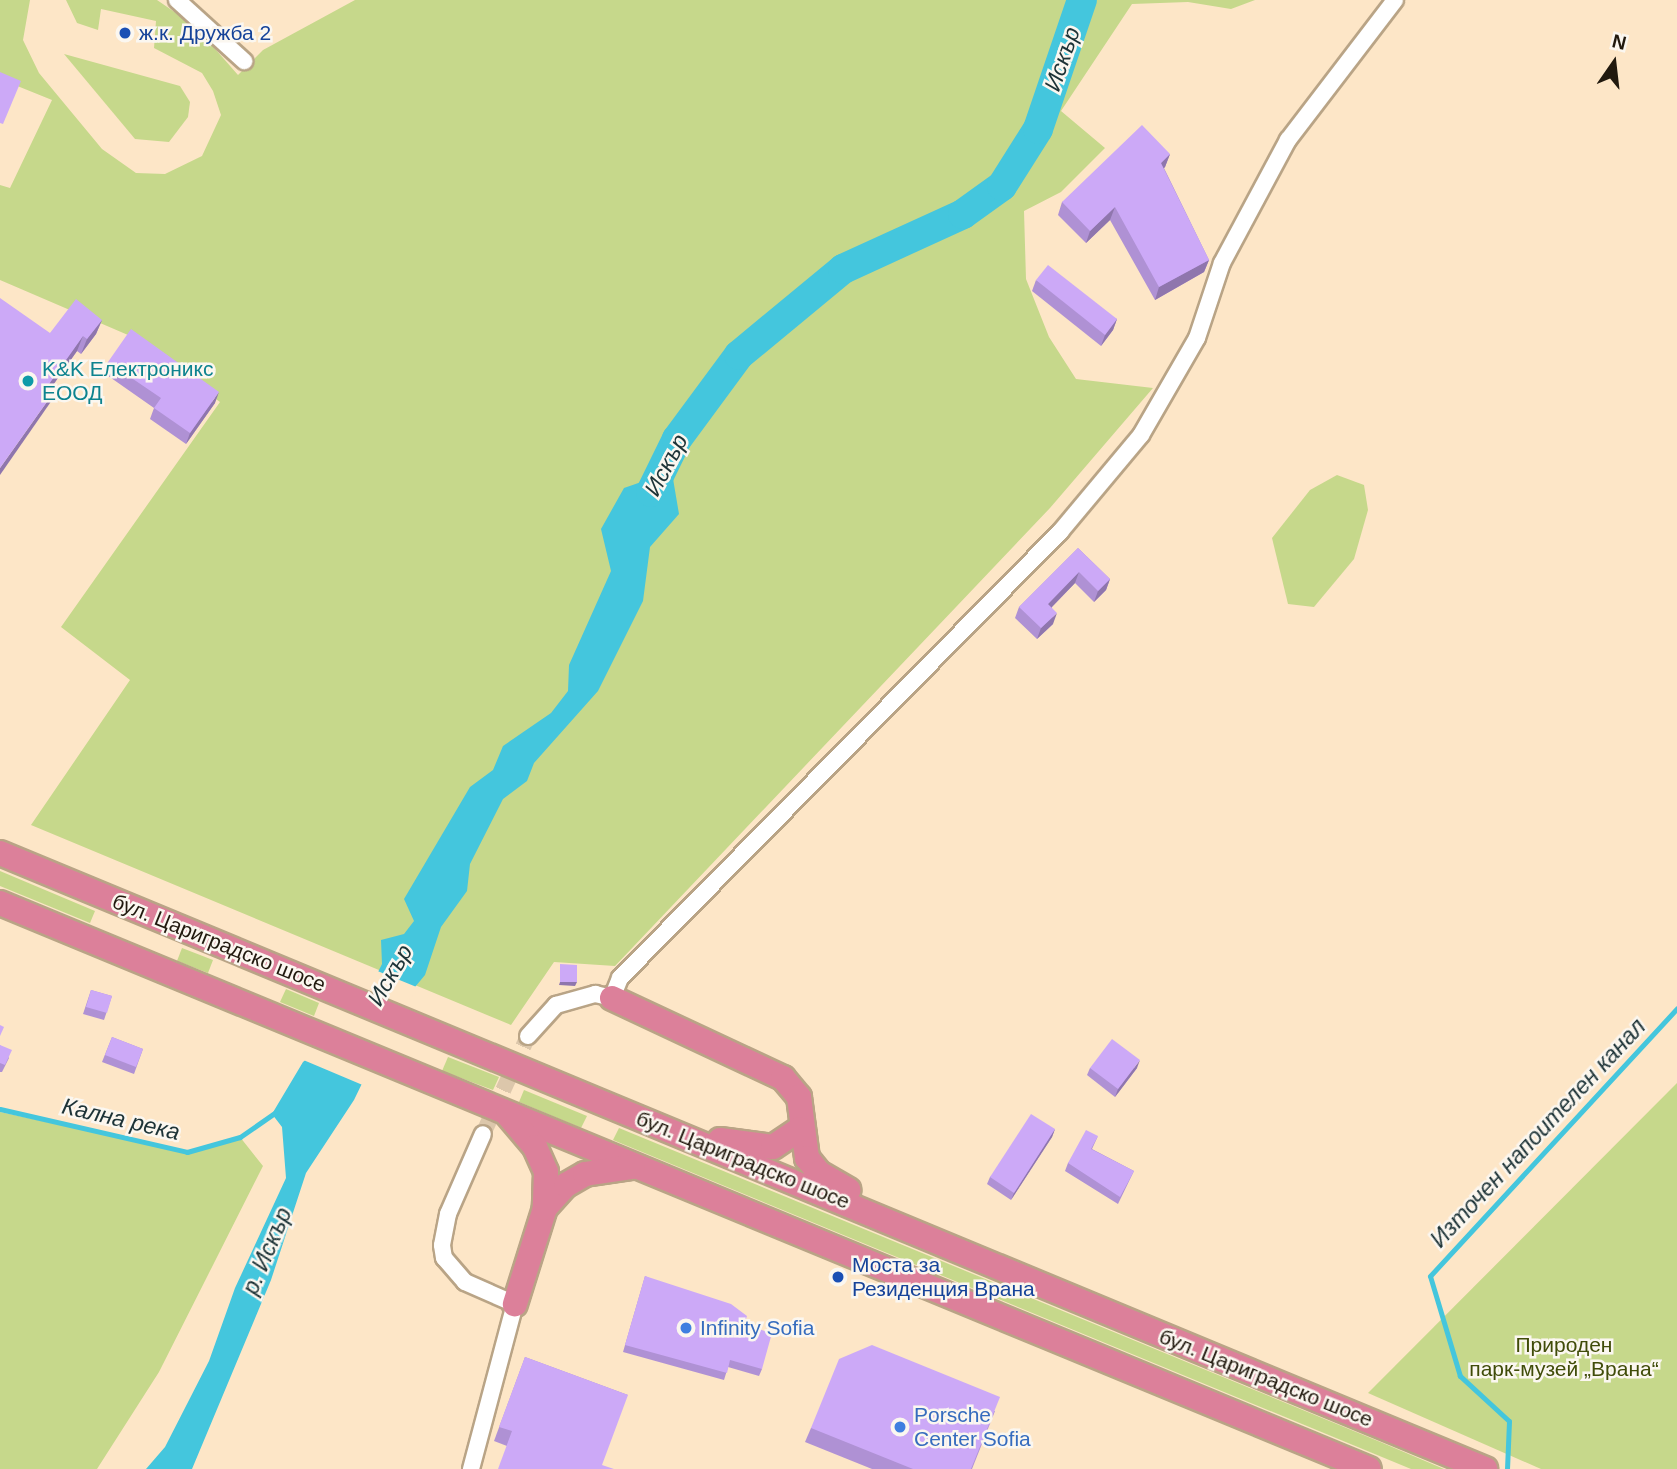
<!DOCTYPE html>
<meta charset="utf-8">
<style>
body{margin:0}
#map{position:relative;width:1677px;height:1469px;overflow:hidden;background:#fde6c7;font-family:Helvetica,sans-serif}
div>[style]{position:absolute}
[style*='--x']{left:calc(var(--x)*1px);top:calc(var(--y)*1px);width:calc(var(--w)*1px);rotate:calc(var(--a)*1deg)}
.green>*{inset:0;background:#c6d88b}
.water>*{inset:0;background:#44c6dd}
.pier>*{inset:0;background:#fde6c7}
.stream>*{height:5px;margin:-2.5px;padding:0 2.5px;transform-origin:2.5px;border-radius:2.5px;background:#44c6dd}
.river>*{height:30px;margin:-15px;padding:0 15px;transform-origin:15px;border-radius:15px;background:#44c6dd}
.minor-tunnel>*{height:16px;margin-top:-8px;transform-origin:0;background:repeating-linear-gradient(90deg,#dcc7ab 0 16px,transparent 0 24px)}
.roads{filter:drop-shadow(2px 0 #b9a486) drop-shadow(-2px 0 #b9a486) drop-shadow(0 2px #b9a486) drop-shadow(0 -2px #b9a486)}
.minor>*{height:16px;margin:-8px;padding:0 8px;transform-origin:8px;border-radius:8px;background:#fff}
.trunk>*{height:24px;margin:-12px;padding:0 12px;transform-origin:12px;border-radius:12px;background:#dc809a}
.wall>*{inset:0;background:#af91d4}
.shaded-wall>*{inset:0;background:#8f76ad}
.building>*{inset:0;background:#cca9f7}
.dots>*{width:19px;height:19px;translate:-50% -50%;box-sizing:border-box;border:4px solid #fbf7f0;border-radius:50%}
span{translate:-50% -50%;white-space:nowrap;text-align:center;line-height:1.15;-webkit-text-stroke:5px #fbf7f0;paint-order:stroke}
.transit-label{font-size:21px;color:#164399}
.left{translate:0 -50%;text-align:left}
.culture-label{font-size:21px;color:#0d838f}
.street-label{font-size:21px;color:#21190e}
.shop-label{font-size:21px;color:#366cbe}
.park-label{font-size:21px;color:#404c09}
.water-label{font-size:23px;color:#1d3337;font-style:italic}
.north{position:absolute;left:1579px;top:28px;width:70px;height:70px;-webkit-text-stroke:5px #fbf7f0;paint-order:stroke;rotate:14deg;font-size:19px;font-weight:700;line-height:28px;text-align:center;color:#21190e}
.north::after{content:'';display:block;margin:auto;width:24px;height:32px;background:#21190e;clip-path:polygon(50% 0,100% 100%,50% 72%,0 100%)}
</style>
<div id="map">
<div class="green">
<i style="clip-path:polygon(0 0,30px 0,23px 40px,39px 73px,102px 149px,136px 173px,165px 174px,202px 156px,221px 115px,213px 91px,202px 73px,154px 48px,156px 21px,101px 9px,98px 30px,77px 23px,66px 0,157px 0,195px 26px,238px 75px,263px 50px,355px 0,1255px 0,1231px 9px,1188px 2px,1132px 4px,1061px 111px,1105px 148px,1061px 192px,1024px 211px,1026px 279px,1049px 337px,1076px 379px,1153px 388px,1050px 508px,615px 966px,554px 962px,511px 1025px,31px 825px,130px 680px,61px 627px,220px 402px,128px 335px,0 280px,0 185px,10px 188px,52px 100px,0 79px)"></i>
<i style="clip-path:polygon(64px 54px,180px 86px,190px 102px,188px 117px,169px 142px,135px 139px)"></i>
<i style="clip-path:polygon(1337px 475px,1364px 485px,1368px 510px,1354px 559px,1314px 607px,1288px 604px,1272px 538px,1310px 490px)"></i>
<i style="clip-path:polygon(0 871px,95px 911px,90px 923px,0 886px)"></i>
<i style="clip-path:polygon(182px 948px,213px 960px,208px 973px,177px 961px)"></i>
<i style="clip-path:polygon(286px 989px,319px 1003px,314px 1016px,280px 1002px)"></i>
<i style="clip-path:polygon(448px 1057px,499px 1077px,493px 1090px,442px 1071px)"></i>
<i style="clip-path:polygon(1677px 1083px,1677px 1469px,1541px 1469px,1368px 1393px)"></i>
<i style="clip-path:polygon(524px 1090px,587px 1116px,581px 1128px,519px 1102px)"></i>
<i style="clip-path:polygon(0 1112px,187px 1152px,240px 1137px,263px 1166px,159px 1372px,97px 1469px,0 1469px)"></i>
<i style="clip-path:polygon(619px 1128px,1378px 1441px,1444px 1469px,1411px 1469px,613px 1140px)"></i>
</div>
<div class="water">
<i style="clip-path:polygon(669px 455px,679px 514px,650px 547px,643px 601px,598px 691px,534px 763px,527px 781px,503px 799px,470px 864px,467px 891px,441px 927px,425px 975px,400px 1005px,354px 1100px,306px 1173px,271px 1280px,192px 1469px,146px 1469px,165px 1447px,209px 1361px,235px 1288px,286px 1178px,282px 1127px,272px 1114px,303px 1062px,356px 1016px,382px 964px,381px 940px,404px 934px,414px 921px,404px 899px,470px 787px,493px 770px,503px 746px,551px 713px,568px 691px,569px 665px,611px 571px,601px 529px,624px 488px,647px 480px)"></i>
</div>
<div class="pier">
<i style="clip-path:polygon(375px 970px,419px 988px,403px 1007px,365px 1086px,301px 1059px,353px 1014px)"></i>
</div>
<div class="stream">
<i style="--x:0;--y:1109;--w:192;--a:12.9"></i>
<i style="--x:187;--y:1152;--w:55;--a:-15.8"></i>
<i style="--x:240;--y:1137;--w:44;--a:-34.8"></i>
<i style="--x:1507;--y:1469;--w:48;--a:-87.6"></i>
<i style="--x:1509;--y:1421;--w:67;--a:-137.4"></i>
<i style="--x:1460;--y:1376;--w:104;--a:-106.7"></i>
<i style="--x:1430;--y:1276;--w:364;--a:-47.3"></i>
</div>
<div class="river">
<i style="--x:651;--y:492;--w:59;--a:-63.9"></i>
<i style="--x:677;--y:439;--w:104;--a:-53.6"></i>
<i style="--x:739;--y:355;--w:135;--a:-39.6"></i>
<i style="--x:843;--y:269;--w:132;--a:-24.6"></i>
<i style="--x:963;--y:214;--w:48;--a:-35.7"></i>
<i style="--x:1002;--y:186;--w:67;--a:-57.7"></i>
<i style="--x:1038;--y:129;--w:136;--a:-71.2"></i>
</div>
<div class="minor-tunnel">
<i style="--x:483;--y:1134;--w:108;--a:-65.3"></i>
</div>
<div class="roads">
<div class="minor">
<i style="--x:177;--y:0;--w:91;--a:42.3"></i>
<i style="--x:528;--y:1036;--w:42;--a:-47.9"></i>
<i style="--x:556;--y:1005;--w:41;--a:-15.8"></i>
<i style="--x:595;--y:994;--w:17;--a:13"></i>
<i style="--x:612;--y:998;--w:22;--a:-68"></i>
<i style="--x:620;--y:978;--w:627;--a:-45.39"></i>
<i style="--x:1060;--y:532;--w:126;--a:-50.1"></i>
<i style="--x:1141;--y:435;--w:112;--a:-60"></i>
<i style="--x:1197;--y:338;--w:79;--a:-71.6"></i>
<i style="--x:1222;--y:263;--w:140;--a:-61.8"></i>
<i style="--x:1288;--y:140;--w:176;--a:-52.6"></i>
<i style="--x:471;--y:1469;--w:171;--a:-75.1"></i>
<i style="--x:515;--y:1304;--w:55;--a:-156.3"></i>
<i style="--x:465;--y:1282;--w:32;--a:-131"></i>
<i style="--x:444;--y:1258;--w:13;--a:-99"></i>
<i style="--x:442;--y:1245;--w:32;--a:-79"></i>
<i style="--x:448;--y:1214;--w:87;--a:-66.4"></i>
</div>
<div class="trunk">
<i style="--x:0;--y:853;--w:1608;--a:22.53"></i>
<i style="--x:0;--y:903;--w:1481;--a:22.46"></i>
<i style="--x:612;--y:998;--w:189;--a:25.1"></i>
<i style="--x:783;--y:1078;--w:25;--a:50"></i>
<i style="--x:799;--y:1097;--w:62;--a:82.5"></i>
<i style="--x:807;--y:1158;--w:19;--a:51"></i>
<i style="--x:819;--y:1173;--w:34;--a:30"></i>
<i style="--x:508;--y:1115;--w:42;--a:49.8"></i>
<i style="--x:535;--y:1147;--w:27;--a:66"></i>
<i style="--x:546;--y:1172;--w:36;--a:92"></i>
<i style="--x:545;--y:1208;--w:101;--a:107.4"></i>
<i style="--x:720;--y:1140;--w:53;--a:7.5"></i>
<i style="--x:773;--y:1147;--w:32;--a:-34"></i>
<i style="--x:545;--y:1208;--w:31;--a:-48"></i>
<i style="--x:566;--y:1185;--w:22;--a:-30"></i>
<i style="--x:585;--y:1174;--w:48;--a:-8.5"></i>
</div>
</div>
<div class="wall">
<i style="clip-path:polygon(1170px 154px,1165px 167px,1164px 168px,1209px 260px,1204px 272px,1155px 300px,1110px 220px,1086px 243px,1058px 215px,1062px 202px)"></i>
<i style="clip-path:polygon(1036px 280px,1117px 319px,1113px 330px,1101px 346px,1032px 291px)"></i>
<i style="clip-path:polygon(102px 320px,96px 334px,81px 354px,77px 351px,52px 386px,50px 403px,50px 333px)"></i>
<i style="clip-path:polygon(108px 362px,215px 403px,186px 444px,150px 419px,154px 408px,104px 373px)"></i>
<i style="clip-path:polygon(1078px 548px,1110px 579px,1106px 590px,1094px 602px,1075px 583px,1052px 607px,1053px 624px,1037px 639px,1015px 618px,1019px 607px)"></i>
<i style="clip-path:polygon(91px 990px,112px 996px,104px 1020px,83px 1014px)"></i>
<i style="clip-path:polygon(112px 1037px,143px 1049px,134px 1074px,102px 1062px)"></i>
<i style="clip-path:polygon(0 1045px,9px 1058px,2px 1072px,0 1072px)"></i>
<i style="clip-path:polygon(1090px 1068px,1137px 1068px,1115px 1097px,1087px 1075px)"></i>
<i style="clip-path:polygon(1055px 1129px,1052px 1137px,1011px 1200px,987px 1184px,990px 1177px)"></i>
<i style="clip-path:polygon(1098px 1136px,1092px 1149px,1134px 1171px,1118px 1204px,1065px 1171px,1068px 1163px)"></i>
<i style="clip-path:polygon(645px 1276px,744px 1325px,762px 1369px,759px 1376px,728px 1367px,724px 1380px,623px 1352px)"></i>
<i style="clip-path:polygon(525px 1357px,628px 1395px,507px 1446px,494px 1441px)"></i>
<i style="clip-path:polygon(995px 1411px,972px 1469px,872px 1469px,805px 1442px,811px 1428px)"></i>
</div>
<div class="shaded-wall">
<i style="clip-path:polygon(1170px 154px,1165px 167px,1156px 176px,1161px 163px)"></i>
<i style="clip-path:polygon(1115px 207px,1110px 220px,1086px 243px,1090px 231px)"></i>
<i style="clip-path:polygon(1209px 260px,1204px 272px,1155px 300px,1159px 287px)"></i>
<i style="clip-path:polygon(1117px 319px,1113px 330px,1101px 346px,1105px 335px)"></i>
<i style="clip-path:polygon(102px 320px,96px 334px,81px 354px,87px 339px)"></i>
<i style="clip-path:polygon(83px 336px,77px 351px,44px 398px,49px 384px)"></i>
<i style="clip-path:polygon(56px 389px,50px 403px,0 475px,0 468px)"></i>
<i style="clip-path:polygon(219px 392px,215px 403px,186px 444px,190px 433px)"></i>
<i style="clip-path:polygon(1079px 572px,1075px 583px,1044px 615px,1048px 604px)"></i>
<i style="clip-path:polygon(1110px 579px,1106px 590px,1094px 602px,1098px 591px)"></i>
<i style="clip-path:polygon(1057px 613px,1053px 624px,1037px 639px,1041px 628px)"></i>
<i style="clip-path:polygon(560px 982px,577px 982px,575px 986px,559px 985px)"></i>
<i style="clip-path:polygon(1140px 1060px,1137px 1068px,1115px 1097px,1118px 1089px)"></i>
<i style="clip-path:polygon(1055px 1129px,1052px 1137px,1011px 1200px,1014px 1193px)"></i>
</div>
<div class="building">
<i style="clip-path:polygon(0 72px,21px 81px,3px 124px,0 123px)"></i>
<i style="clip-path:polygon(1142px 125px,1170px 154px,1161px 163px,1209px 260px,1159px 287px,1115px 207px,1090px 231px,1062px 202px)"></i>
<i style="clip-path:polygon(1048px 265px,1117px 319px,1105px 335px,1036px 280px)"></i>
<i style="clip-path:polygon(0 298px,50px 333px,76px 299px,102px 320px,87px 339px,83px 336px,49px 384px,56px 389px,0 468px)"></i>
<i style="clip-path:polygon(131px 329px,219px 392px,190px 433px,154px 408px,161px 398px,108px 362px)"></i>
<i style="clip-path:polygon(1078px 548px,1110px 579px,1098px 591px,1079px 572px,1048px 604px,1057px 613px,1041px 628px,1019px 607px)"></i>
<i style="clip-path:polygon(560px 964px,577px 965px,577px 982px,560px 982px)"></i>
<i style="clip-path:polygon(91px 990px,112px 996px,107px 1013px,86px 1007px)"></i>
<i style="clip-path:polygon(0 1025px,4px 1027px,0 1036px)"></i>
<i style="clip-path:polygon(112px 1037px,143px 1049px,136px 1067px,105px 1055px)"></i>
<i style="clip-path:polygon(1112px 1039px,1140px 1060px,1118px 1089px,1090px 1068px)"></i>
<i style="clip-path:polygon(0 1045px,12px 1050px,5px 1065px,0 1063px)"></i>
<i style="clip-path:polygon(1031px 1114px,1055px 1129px,1014px 1193px,990px 1177px)"></i>
<i style="clip-path:polygon(1086px 1130px,1098px 1136px,1091px 1149px,1134px 1171px,1120px 1197px,1068px 1163px)"></i>
<i style="clip-path:polygon(645px 1276px,731px 1304px,747px 1316px,744px 1325px,772px 1333px,762px 1369px,730px 1360px,727px 1373px,625px 1345px)"></i>
<i style="clip-path:polygon(872px 1345px,1000px 1397px,971px 1469px,913px 1469px,811px 1428px,839px 1359px)"></i>
<i style="clip-path:polygon(525px 1357px,628px 1395px,602px 1465px,614px 1469px,498px 1469px,512px 1431px,499px 1427px)"></i>
</div>
<div class="dots">
<i style="left:125px;top:33px;background:#1a4fb4"></i>
<i style="left:28px;top:381px;background:#0f9aa8"></i>
<i style="left:838px;top:1277px;background:#1a4fb4"></i>
<i style="left:686px;top:1328px;background:#3f7fe0"></i>
<i style="left:900px;top:1427px;background:#3f7fe0"></i>
</div>
<div class="transit-label">
<span class="left" style="left:139px;top:33px">ж.к. Дружба 2</span>
<span class="left" style="left:852px;top:1277px">Моста за<br>Резиденция Врана</span>
</div>
<div class="culture-label">
<span class="left" style="left:42px;top:381px">K&amp;K Електроникс<br>ЕООД</span>
</div>
<div class="street-label">
<span style="left:219px;top:943px;rotate:22deg">бул. Цариградско шосе</span>
<span style="left:743px;top:1160px;rotate:22deg">бул. Цариградско шосе</span>
<span style="left:1266px;top:1378px;rotate:22deg">бул. Цариградско шосе</span>
</div>
<div class="shop-label">
<span class="left" style="left:700px;top:1328px">Infinity Sofia</span>
<span class="left" style="left:914px;top:1427px">Porsche<br>Center Sofia</span>
</div>
<div class="park-label">
<span style="left:1564px;top:1357px">Природен<br>парк-музей „Врана“</span>
</div>
<div class="water-label">
<span style="left:1062px;top:59px;rotate:-71deg">Искър</span>
<span style="left:666px;top:465px;rotate:-62deg">Искър</span>
<span style="left:390px;top:975px;rotate:-60deg">Искър</span>
<span style="left:121px;top:1119px;rotate:13deg">Кална река</span>
<span style="left:1538px;top:1133px;rotate:-47deg">Източен напоителен канал</span>
<span style="left:267px;top:1251px;rotate:-67deg">р. Искър</span>
</div>
<div class="north">N</div>
</div>
